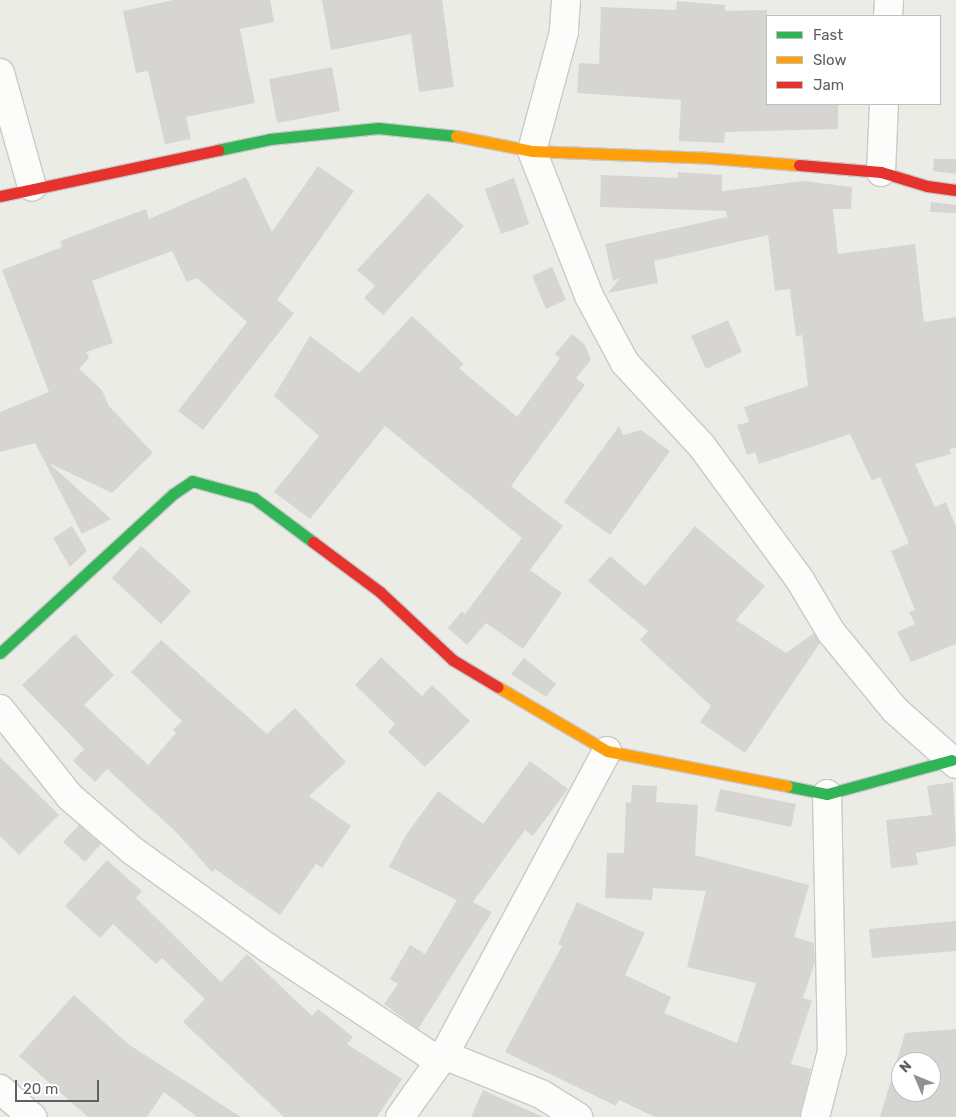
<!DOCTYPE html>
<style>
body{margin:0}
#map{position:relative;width:956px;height:1117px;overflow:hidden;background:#ecece7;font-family:Rubik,sans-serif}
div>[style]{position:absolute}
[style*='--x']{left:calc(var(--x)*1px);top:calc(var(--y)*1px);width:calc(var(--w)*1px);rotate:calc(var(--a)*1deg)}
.building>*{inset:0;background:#d6d5d2}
.roads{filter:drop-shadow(1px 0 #c9c9c9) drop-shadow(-1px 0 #c9c9c9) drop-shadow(0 1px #c9c9c9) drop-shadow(0 -1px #c9c9c9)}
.street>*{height:28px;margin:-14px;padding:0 14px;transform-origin:14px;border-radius:14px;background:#fcfcfb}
.fast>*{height:11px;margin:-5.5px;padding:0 5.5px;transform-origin:5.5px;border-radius:5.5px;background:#30b455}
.slow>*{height:11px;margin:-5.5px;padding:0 5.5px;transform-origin:5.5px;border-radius:5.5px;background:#ff9f0a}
.jam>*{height:11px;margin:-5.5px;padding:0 5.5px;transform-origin:5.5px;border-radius:5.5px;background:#e5322d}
span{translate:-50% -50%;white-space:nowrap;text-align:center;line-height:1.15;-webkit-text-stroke:4px #fff;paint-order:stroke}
.legend{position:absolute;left:766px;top:15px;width:175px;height:90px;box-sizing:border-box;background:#fff;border:1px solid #bebfc1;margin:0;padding:6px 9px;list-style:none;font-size:15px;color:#5c6065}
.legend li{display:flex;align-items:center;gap:10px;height:25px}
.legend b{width:25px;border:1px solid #bebfc1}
.north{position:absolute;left:891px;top:1052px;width:50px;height:50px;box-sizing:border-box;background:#fff;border:1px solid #bebfc1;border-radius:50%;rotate:315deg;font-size:14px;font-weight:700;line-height:20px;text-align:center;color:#5c6065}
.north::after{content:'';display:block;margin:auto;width:18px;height:22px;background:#8e9192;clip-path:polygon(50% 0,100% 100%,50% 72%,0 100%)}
.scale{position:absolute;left:15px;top:1080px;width:84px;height:22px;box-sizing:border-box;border:2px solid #5c6065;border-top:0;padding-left:6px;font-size:15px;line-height:18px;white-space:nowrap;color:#5c6065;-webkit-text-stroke:4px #fff;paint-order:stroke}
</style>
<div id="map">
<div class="building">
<i style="clip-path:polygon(173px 0,270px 0,274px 22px,240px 29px,255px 103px,186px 117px,191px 139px,165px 144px,148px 71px,136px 73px,123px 11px)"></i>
<i style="clip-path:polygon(322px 0,442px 0,454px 87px,419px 92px,411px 34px,331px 50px)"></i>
<i style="clip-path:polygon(677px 1px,725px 5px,725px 11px,767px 10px,767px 104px,838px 104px,838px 129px,725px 132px,724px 143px,679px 141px,681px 100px,577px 93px,579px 63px,599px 64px,601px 7px,676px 10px)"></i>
<i style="clip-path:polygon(332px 67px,340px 111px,277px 123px,269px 79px)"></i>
<i style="clip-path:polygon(934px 159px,956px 159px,956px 174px,933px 171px)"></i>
<i style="clip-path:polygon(318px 166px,354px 191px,277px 300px,294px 313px,203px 430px,178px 411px,247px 322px,197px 278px,187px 282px,172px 251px,92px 281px,113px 343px,86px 352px,89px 358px,79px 369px,102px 390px,109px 406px,153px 453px,112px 493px,49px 463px,111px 519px,82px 534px,35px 443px,0 452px,0 412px,49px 392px,2px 270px,62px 247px,60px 241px,146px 209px,149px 219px,246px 177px,272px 232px)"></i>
<i style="clip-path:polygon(678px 172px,722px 175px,722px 191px,804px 181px,852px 187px,851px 209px,833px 209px,838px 254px,915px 244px,924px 322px,956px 317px,956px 448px,949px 449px,951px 454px,915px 464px,935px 507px,946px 502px,956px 527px,956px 644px,911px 662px,897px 632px,915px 624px,909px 612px,915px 610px,891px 551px,909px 543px,880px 477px,872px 481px,850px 434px,759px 464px,755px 452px,747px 455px,737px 425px,749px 422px,744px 407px,808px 386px,802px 335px,796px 336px,790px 289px,775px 291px,768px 235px,654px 261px,658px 283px,608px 293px,621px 277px,613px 281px,605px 244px,727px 217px,726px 211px,600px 207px,601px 175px,678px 178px)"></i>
<i style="clip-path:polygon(514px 178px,529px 224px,501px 234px,485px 189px)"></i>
<i style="clip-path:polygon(428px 193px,464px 226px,383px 315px,364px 298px,375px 286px,357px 270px)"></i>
<i style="clip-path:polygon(931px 202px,956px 205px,956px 213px,930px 212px)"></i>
<i style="clip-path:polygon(552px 267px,566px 300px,546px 309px,532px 276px)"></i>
<i style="clip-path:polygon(412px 316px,464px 364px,459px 368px,517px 417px,560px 358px,555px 354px,572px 334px,585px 345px,591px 360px,576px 378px,585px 385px,511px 486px,563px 526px,530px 570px,562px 593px,523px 649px,486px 623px,467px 645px,448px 628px,462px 611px,465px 614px,522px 538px,385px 426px,310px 519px,274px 492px,319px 436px,274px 396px,310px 336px,359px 373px)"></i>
<i style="clip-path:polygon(728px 320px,742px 352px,706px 369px,691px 336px)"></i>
<i style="clip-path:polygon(619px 426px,623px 435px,641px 430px,670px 451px,610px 535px,564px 502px)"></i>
<i style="clip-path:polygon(72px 526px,87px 551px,70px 567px,53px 538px)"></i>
<i style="clip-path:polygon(695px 526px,765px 586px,736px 620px,786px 653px,814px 633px,820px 643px,745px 753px,700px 722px,711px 706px,640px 640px,648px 631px,588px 581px,610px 556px,645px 586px)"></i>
<i style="clip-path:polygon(141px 546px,191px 591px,161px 624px,112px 578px)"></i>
<i style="clip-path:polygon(75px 634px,114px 675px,84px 705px,148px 765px,176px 733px,173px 730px,182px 721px,131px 672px,161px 640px,267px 734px,295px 708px,346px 762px,309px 796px,351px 826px,322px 868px,316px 864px,280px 915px,215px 869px,212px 872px,176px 832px,107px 769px,95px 782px,73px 761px,84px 749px,22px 685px)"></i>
<i style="clip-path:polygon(381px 657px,422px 696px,432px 685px,470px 721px,425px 767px,388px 732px,395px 724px,355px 685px)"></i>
<i style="clip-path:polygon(524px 658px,556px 684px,546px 697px,511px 674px)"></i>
<i style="clip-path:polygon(0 757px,59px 815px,19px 855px,0 836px)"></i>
<i style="clip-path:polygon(530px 761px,568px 789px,533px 836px,525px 830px,473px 902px,492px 912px,418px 1029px,384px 1004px,398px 984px,390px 979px,410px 945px,425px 954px,457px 900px,389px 867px,406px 835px,438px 791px,483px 824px)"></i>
<i style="clip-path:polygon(953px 782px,956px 846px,916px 853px,918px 865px,891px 868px,886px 820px,932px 815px,927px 786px)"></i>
<i style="clip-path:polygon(632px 785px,657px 786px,656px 802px,698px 805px,695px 855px,809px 885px,794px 937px,814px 943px,815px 962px,803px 998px,812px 1001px,791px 1064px,811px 1069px,800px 1117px,655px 1117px,619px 1100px,616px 1106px,505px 1052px,562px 946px,558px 944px,577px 902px,645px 933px,625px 975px,671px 997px,664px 1013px,737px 1043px,756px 983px,687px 967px,706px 891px,653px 888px,652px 900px,605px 898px,607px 853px,624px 853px,626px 802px,631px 803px)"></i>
<i style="clip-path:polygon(720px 789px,796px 804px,791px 827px,715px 811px)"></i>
<i style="clip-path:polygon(79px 825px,101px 844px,85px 862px,63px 842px)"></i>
<i style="clip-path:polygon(107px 860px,142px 891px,136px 898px,221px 982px,247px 954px,312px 1016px,318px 1009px,353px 1037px,347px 1044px,402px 1079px,377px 1117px,284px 1117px,183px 1022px,205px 999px,162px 958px,156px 964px,113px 924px,100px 938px,65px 906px)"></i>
<i style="clip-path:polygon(956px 921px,956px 951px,872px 958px,869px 929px)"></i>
<i style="clip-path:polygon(74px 995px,128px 1044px,241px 1117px,197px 1117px,164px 1092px,147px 1117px,88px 1117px,19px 1056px)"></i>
<i style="clip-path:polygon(evenodd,956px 1029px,956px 1117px,880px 1117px,905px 1033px,956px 1029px,901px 1062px,931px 1062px,931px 1092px,901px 1092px,901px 1062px)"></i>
<i style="clip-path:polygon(483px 1090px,543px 1117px,471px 1117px)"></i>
</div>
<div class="roads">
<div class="street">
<i style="--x:566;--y:0;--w:32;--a:94"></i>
<i style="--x:564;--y:32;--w:123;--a:105.1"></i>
<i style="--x:532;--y:151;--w:156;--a:68.5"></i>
<i style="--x:589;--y:296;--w:76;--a:61.8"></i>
<i style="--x:625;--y:363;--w:112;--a:47.2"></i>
<i style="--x:701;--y:445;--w:167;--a:53.7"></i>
<i style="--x:800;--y:580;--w:61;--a:59.2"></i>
<i style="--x:831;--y:632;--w:101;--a:50.6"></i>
<i style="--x:895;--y:710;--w:81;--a:41.5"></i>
<i style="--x:888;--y:16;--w:16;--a:-86"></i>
<i style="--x:0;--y:73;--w:118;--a:74.3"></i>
<i style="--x:881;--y:172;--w:68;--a:-87.5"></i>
<i style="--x:0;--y:709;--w:112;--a:51.5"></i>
<i style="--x:70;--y:797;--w:83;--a:40.6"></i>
<i style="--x:133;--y:851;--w:166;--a:35.7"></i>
<i style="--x:268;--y:948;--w:205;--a:33.5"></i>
<i style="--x:444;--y:1055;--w:105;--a:21.9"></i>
<i style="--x:541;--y:1094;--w:44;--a:31.9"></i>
<i style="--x:0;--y:1089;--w:43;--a:41.2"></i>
<i style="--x:400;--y:1117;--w:76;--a:-54.6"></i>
<i style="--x:444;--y:1055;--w:345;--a:-61.8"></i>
<i style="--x:815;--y:1117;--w:68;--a:-75.6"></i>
<i style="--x:832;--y:1051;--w:257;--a:-91.1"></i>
</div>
<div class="fast">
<i style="--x:218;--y:150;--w:53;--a:-11.9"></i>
<i style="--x:270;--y:139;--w:109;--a:-5.8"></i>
<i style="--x:378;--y:128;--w:78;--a:5.9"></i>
<i style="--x:0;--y:653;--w:235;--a:-42.6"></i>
<i style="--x:173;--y:494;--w:23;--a:-34"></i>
<i style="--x:192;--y:481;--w:64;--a:15.3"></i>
<i style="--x:254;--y:498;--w:74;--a:36.7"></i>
<i style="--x:787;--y:786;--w:41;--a:11.3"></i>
<i style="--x:827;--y:794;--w:129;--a:-15.3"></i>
</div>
<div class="slow">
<i style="--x:456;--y:136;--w:77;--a:11.2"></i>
<i style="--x:532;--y:151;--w:179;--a:2.2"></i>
<i style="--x:711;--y:158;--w:88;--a:4.5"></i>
<i style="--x:498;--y:687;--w:126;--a:30.4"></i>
<i style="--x:607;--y:751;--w:183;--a:11"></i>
</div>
<div class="jam">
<i style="--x:799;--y:165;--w:82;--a:4.9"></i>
<i style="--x:881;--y:172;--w:48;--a:16.9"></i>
<i style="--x:927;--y:186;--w:29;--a:8"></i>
<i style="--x:0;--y:196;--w:223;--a:-11.9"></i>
<i style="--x:313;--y:542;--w:84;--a:36.7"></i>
<i style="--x:380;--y:592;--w:100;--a:43"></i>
<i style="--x:453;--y:660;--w:52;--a:31"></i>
</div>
</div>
<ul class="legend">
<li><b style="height:6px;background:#30b455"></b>Fast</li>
<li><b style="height:6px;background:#ff9f0a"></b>Slow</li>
<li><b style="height:6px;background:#e5322d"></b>Jam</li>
</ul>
<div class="north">N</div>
<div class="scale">20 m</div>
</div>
